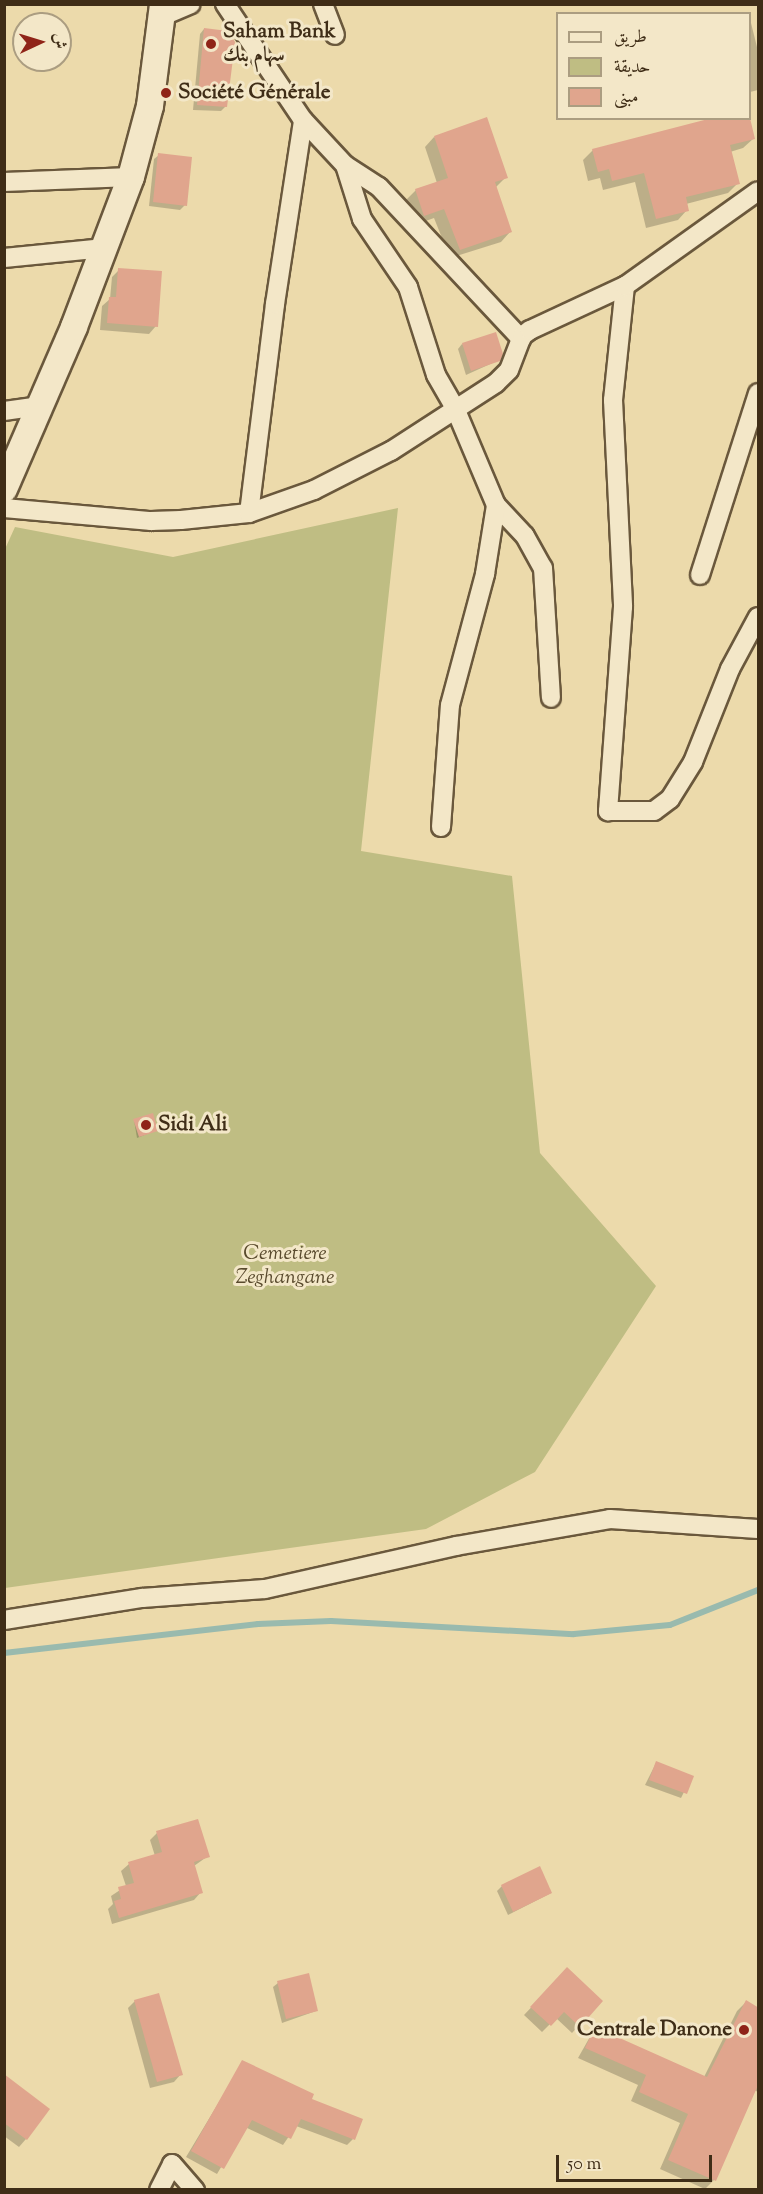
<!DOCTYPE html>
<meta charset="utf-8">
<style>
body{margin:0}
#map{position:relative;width:763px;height:2194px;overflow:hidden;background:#ecdaab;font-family:"Sorts Mill Goudy",Amiri,serif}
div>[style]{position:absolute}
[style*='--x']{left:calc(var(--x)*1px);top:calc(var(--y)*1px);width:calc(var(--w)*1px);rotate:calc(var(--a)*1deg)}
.green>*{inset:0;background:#bfbd83}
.shadow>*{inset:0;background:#0003}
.stream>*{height:6px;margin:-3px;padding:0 3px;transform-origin:3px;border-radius:3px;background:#99baae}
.building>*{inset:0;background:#e0a58d}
.roads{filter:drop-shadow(2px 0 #6a583c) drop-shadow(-2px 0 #6a583c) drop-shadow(0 2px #6a583c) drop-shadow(0 -2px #6a583c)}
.street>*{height:18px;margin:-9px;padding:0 9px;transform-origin:9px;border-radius:9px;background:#f3e7c8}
.secondary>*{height:26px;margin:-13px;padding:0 13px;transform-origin:13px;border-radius:13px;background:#f3e7c8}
.dots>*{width:16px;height:16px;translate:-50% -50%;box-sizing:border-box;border:3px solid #f3e7c8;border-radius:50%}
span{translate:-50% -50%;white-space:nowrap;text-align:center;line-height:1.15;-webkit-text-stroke:6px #f3e7c8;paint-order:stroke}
.poi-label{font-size:21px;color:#3f2d17;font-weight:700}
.left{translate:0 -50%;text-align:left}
.right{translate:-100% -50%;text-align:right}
.park-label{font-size:21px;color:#594a2d;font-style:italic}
.frame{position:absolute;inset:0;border:6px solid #3f2d17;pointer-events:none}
.legend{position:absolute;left:556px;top:12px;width:195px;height:108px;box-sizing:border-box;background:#f3e7c8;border:2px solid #ab9d81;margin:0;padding:8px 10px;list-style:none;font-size:18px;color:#3f2d17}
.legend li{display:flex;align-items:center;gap:12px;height:30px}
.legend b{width:30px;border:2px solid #ab9d81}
.north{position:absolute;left:12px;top:12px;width:60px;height:60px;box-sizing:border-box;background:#f3e7c8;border:2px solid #ab9d81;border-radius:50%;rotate:86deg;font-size:16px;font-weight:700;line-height:24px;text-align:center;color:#3f2d17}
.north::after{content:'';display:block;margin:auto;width:21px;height:27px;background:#8f2418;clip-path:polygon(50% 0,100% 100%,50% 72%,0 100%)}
.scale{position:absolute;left:556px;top:2155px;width:156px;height:27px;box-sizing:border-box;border:3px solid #3f2d17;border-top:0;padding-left:8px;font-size:18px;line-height:21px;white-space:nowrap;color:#3f2d17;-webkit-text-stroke:4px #f3e7c8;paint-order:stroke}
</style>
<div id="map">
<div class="green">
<i style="clip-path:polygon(398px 508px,361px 851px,512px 876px,540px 1153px,656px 1286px,535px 1472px,426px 1529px,5px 1588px,5px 549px,15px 527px,173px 557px)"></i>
</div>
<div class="shadow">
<i style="clip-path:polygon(750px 19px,758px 51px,758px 90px,750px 92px)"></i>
<i style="clip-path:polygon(204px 29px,226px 106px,221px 111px,193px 110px,200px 34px)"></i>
<i style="clip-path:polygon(434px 137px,506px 177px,496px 187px,510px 232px,501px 242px,450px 258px,434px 218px,415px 225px,406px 200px,416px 190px,437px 183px,425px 147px)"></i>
<i style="clip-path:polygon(753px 139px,743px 148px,730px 152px,738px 183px,728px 193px,686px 204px,687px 210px,678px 220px,646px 228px,635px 182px,603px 190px,600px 178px,588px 181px,583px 160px,593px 150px)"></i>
<i style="clip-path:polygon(159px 155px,185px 205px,180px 210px,149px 206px,154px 159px)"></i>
<i style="clip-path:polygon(119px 270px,156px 326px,149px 334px,100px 330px,102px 306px,110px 299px,112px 277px)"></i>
<i style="clip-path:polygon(462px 344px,499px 360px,466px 375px,458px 349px)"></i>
<i style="clip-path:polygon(134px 1120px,157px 1130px,137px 1138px)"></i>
<i style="clip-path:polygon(656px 1763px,692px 1776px,681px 1798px,645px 1785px)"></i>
<i style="clip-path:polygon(157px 1833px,208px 1856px,194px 1866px,201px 1892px,194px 1900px,112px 1924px,108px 1909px,113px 1904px,111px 1896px,126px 1886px,121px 1871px,129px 1864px,155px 1856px,150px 1840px)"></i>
<i style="clip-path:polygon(502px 1886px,551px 1893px,508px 1915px,497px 1891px)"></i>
<i style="clip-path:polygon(560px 1977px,601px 2001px,572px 2033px,556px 2018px,542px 2032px,524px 2015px)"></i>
<i style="clip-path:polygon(278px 1983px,316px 2011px,282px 2023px,273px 1987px)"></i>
<i style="clip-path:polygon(135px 2001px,181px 2074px,174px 2082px,150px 2088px,128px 2008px)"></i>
<i style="clip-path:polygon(746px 2002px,758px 2010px,758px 2092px,754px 2090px,714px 2180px,705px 2189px,660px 2169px,680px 2123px,631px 2101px,638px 2085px,578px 2058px,595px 2028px,704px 2077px,737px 2011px)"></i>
<i style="clip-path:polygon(243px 2062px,310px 2100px,353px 2139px,347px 2145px,296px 2126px,283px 2145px,245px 2127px,217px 2174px,186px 2157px)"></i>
<i style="clip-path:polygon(4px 2076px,26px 2139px,19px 2147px,4px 2136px)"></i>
</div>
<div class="stream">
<i style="--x:4;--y:1653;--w:256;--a:-6.5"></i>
<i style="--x:258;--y:1624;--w:73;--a:-2.4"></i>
<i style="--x:331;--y:1621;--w:243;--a:3.1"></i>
<i style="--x:574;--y:1634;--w:96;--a:-5.4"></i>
<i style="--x:670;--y:1625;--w:95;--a:-21.7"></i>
</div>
<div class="building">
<i style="clip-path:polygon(204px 28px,228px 31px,235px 42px,227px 107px,197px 105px)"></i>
<i style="clip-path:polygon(487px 117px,508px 178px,495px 182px,512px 232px,460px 250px,444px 209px,424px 216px,415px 189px,448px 178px,434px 136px)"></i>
<i style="clip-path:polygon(712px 118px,750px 118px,755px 139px,730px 145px,740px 184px,686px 197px,689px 211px,656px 219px,644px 173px,612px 181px,609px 169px,598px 172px,592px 149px)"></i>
<i style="clip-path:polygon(158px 153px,192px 157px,187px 206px,153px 202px)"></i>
<i style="clip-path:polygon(118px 268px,162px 271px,158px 327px,107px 323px,109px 297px,116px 297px)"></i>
<i style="clip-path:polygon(496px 332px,503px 354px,500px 361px,471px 371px,462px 343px)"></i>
<i style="clip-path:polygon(153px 1113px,158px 1131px,139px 1137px,133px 1119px)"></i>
<i style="clip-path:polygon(656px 1761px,694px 1776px,687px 1794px,649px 1780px)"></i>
<i style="clip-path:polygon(198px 1819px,210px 1857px,194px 1862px,203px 1893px,119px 1918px,114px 1901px,121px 1899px,118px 1887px,134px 1883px,128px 1862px,162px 1852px,156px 1831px)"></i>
<i style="clip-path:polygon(540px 1866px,552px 1893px,513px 1912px,501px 1885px)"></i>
<i style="clip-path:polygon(567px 1967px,603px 2001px,580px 2027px,564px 2012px,551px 2026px,530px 2007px)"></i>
<i style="clip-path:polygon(309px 1973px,318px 2011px,286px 2019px,277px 1981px)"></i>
<i style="clip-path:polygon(159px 1993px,183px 2075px,157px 2082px,134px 2000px)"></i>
<i style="clip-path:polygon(746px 2000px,759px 2008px,759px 2083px,716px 2181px,668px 2160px,688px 2114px,639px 2092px,646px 2075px,585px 2048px,595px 2027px,707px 2077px)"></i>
<i style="clip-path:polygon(242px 2060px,314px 2094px,312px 2099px,363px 2119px,355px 2140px,301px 2119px,291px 2139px,252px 2120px,224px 2169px,191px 2151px)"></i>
<i style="clip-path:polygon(4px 2074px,50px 2109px,27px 2140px,4px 2123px)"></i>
</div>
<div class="roads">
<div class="street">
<i style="--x:225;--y:4;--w:140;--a:56.1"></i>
<i style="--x:303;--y:120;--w:62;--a:47"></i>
<i style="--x:345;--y:165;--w:40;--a:32.9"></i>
<i style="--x:379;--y:187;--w:208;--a:46.9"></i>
<i style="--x:323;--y:4;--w:33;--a:69"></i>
<i style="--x:163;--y:16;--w:30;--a:-23"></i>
<i style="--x:345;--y:165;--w:57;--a:72.5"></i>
<i style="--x:362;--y:219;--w:82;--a:55.9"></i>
<i style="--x:408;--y:287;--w:92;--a:72.3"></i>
<i style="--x:436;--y:375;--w:38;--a:60"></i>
<i style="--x:455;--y:408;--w:105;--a:67.1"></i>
<i style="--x:496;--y:505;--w:42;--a:46.9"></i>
<i style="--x:525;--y:536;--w:37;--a:61"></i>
<i style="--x:543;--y:568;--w:130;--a:86.5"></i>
<i style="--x:4;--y:182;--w:127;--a:-2.3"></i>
<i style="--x:4;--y:258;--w:101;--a:-5.7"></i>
<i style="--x:625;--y:286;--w:115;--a:96"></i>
<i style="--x:613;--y:400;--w:207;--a:87.2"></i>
<i style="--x:623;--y:607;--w:205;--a:94.2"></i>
<i style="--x:608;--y:811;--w:46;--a:0"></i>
<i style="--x:654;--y:811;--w:20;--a:-37"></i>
<i style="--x:670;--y:799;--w:44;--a:-58.1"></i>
<i style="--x:693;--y:762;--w:100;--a:-68.3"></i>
<i style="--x:730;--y:669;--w:59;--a:-61.7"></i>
<i style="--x:4;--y:411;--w:37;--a:-8"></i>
<i style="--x:4;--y:508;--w:148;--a:5.1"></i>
<i style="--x:151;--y:521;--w:30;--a:-2"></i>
<i style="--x:181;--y:520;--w:68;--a:-5.9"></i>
<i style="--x:249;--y:513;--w:69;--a:-19.5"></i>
<i style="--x:314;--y:490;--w:86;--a:-26.9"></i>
<i style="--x:391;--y:451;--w:125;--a:-32.9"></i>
<i style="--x:496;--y:383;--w:18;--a:-45"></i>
<i style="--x:509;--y:370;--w:36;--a:-69"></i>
<i style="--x:522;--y:336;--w:10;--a:-37"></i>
<i style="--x:530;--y:330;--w:105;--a:-24.9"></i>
<i style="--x:625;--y:286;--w:163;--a:-35.5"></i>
<i style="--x:249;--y:513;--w:211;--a:-82.9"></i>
<i style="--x:275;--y:304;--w:186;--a:-81.3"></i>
<i style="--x:700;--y:575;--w:191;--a:-72.3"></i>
<i style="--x:441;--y:827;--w:122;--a:-85.8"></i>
<i style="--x:450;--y:705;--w:136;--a:-75"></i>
<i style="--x:485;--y:574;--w:70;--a:-80.9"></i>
<i style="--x:4;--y:1620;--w:140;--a:-9.1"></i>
<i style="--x:142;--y:1598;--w:123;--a:-4.2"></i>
<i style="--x:265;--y:1589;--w:196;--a:-12.7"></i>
<i style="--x:456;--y:1546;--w:156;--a:-9.9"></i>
<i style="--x:610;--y:1519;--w:148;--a:3.9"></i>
<i style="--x:159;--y:2190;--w:29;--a:-63"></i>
<i style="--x:172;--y:2164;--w:35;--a:49"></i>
</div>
<div class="secondary">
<i style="--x:4;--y:489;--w:176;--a:-66.6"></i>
<i style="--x:74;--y:327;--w:160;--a:-69.2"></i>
<i style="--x:131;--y:177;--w:73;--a:-75"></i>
<i style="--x:150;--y:106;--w:103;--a:-82.7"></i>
</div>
</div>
<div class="dots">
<i style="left:211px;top:44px;background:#8f2418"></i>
<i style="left:166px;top:93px;background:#8f2418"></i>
<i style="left:146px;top:1125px;background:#8f2418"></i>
<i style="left:744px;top:2030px;background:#8f2418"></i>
</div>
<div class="poi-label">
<span class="left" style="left:223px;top:44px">Saham Bank<br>سهام بنك</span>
<span class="left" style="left:178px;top:93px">Société Générale</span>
<span class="left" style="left:158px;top:1125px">Sidi Ali</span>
<span class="right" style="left:732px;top:2030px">Centrale Danone</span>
</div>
<div class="park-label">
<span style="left:285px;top:1266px">Cemetiere<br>Zeghangane</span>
</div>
<div class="frame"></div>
<ul class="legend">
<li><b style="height:8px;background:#f3e7c8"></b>طريق</li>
<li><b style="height:16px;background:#bfbd83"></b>حديقة</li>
<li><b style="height:16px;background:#e0a58d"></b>مبنى</li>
</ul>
<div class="north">ش</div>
<div class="scale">50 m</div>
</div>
